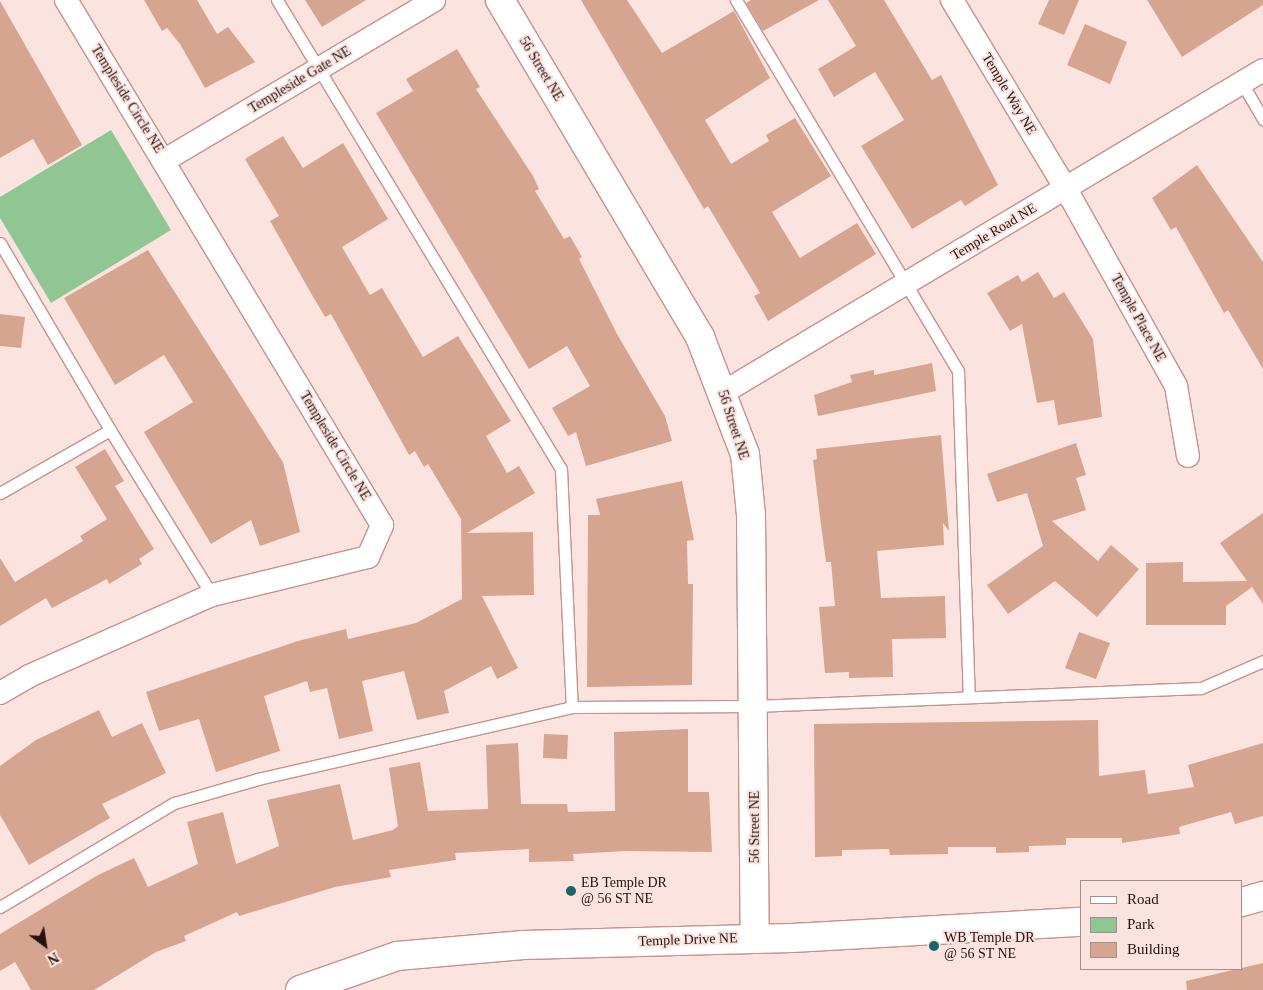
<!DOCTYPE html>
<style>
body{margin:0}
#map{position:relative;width:1263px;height:990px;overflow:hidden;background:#fbe3e0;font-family:Georgia,serif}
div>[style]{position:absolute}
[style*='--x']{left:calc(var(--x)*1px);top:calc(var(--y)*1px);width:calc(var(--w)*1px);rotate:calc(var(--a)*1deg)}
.green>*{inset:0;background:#90c693}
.building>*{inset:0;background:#d6a58f}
.roads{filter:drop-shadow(1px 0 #c7918c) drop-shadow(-1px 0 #c7918c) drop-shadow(0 1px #c7918c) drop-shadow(0 -1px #c7918c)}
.lane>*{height:11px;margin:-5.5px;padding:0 5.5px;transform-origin:5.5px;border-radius:5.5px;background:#fff}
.street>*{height:22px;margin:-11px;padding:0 11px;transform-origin:11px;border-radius:11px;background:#fff}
.secondary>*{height:28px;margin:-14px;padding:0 14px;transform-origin:14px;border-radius:14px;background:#fff}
.dots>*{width:14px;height:14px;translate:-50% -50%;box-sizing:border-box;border:2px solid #fbe3e0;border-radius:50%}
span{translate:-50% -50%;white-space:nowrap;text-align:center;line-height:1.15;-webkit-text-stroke:4px #fbe3e0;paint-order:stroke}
.street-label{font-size:14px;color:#24100e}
.poi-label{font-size:14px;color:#24100e}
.left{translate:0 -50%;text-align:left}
.legend{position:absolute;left:1080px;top:880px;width:162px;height:90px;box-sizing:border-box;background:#fbe3e0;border:1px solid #a58f8c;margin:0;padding:6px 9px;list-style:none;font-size:15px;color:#24100e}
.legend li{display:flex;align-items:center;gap:10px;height:25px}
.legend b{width:25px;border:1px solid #a58f8c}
.north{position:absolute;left:20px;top:920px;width:50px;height:50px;-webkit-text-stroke:4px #fbe3e0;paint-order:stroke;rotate:149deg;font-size:14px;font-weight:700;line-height:20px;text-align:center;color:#24100e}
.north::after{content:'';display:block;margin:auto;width:18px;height:22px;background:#24100e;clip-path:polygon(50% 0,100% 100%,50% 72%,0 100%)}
</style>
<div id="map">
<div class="green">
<i style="clip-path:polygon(111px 130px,171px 230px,51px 303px,0 218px,0 197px)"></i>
</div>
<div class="building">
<i style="clip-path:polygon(144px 0,197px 0,217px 34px,228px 27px,255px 62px,205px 88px,180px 44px,167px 28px,162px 31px)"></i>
<i style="clip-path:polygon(305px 0,366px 0,322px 27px)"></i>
<i style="clip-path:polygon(581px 0,627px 0,662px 53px,734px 11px,770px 78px,705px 120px,731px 164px,769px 141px,766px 135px,795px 118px,831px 176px,772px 212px,800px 258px,857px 223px,876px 254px,768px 321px,754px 296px,760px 293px,708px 206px,704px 209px)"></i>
<i style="clip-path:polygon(751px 0,819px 0,763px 31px,746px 3px)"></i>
<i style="clip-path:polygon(828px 0,884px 0,932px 80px,941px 75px,998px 185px,965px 206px,961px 200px,912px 229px,861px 146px,904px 120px,875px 72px,834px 97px,818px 69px,856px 46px)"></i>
<i style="clip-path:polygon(1049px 0,1079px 0,1064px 35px,1038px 24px)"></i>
<i style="clip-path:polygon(1147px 0,1263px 0,1263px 5px,1182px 57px)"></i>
<i style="clip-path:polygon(0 1px,82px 145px,48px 165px,33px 139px,0 158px)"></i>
<i style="clip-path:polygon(1085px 24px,1127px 42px,1110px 84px,1067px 65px)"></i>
<i style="clip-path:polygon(457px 49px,480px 87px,476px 89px,533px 176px,539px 189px,535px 191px,564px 239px,570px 236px,582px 257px,579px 259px,617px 334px,665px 416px,672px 441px,586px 466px,576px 432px,568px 436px,552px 408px,590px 386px,567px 346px,529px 369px,376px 113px,413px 91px,406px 79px)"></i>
<i style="clip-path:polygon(283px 136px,303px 168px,343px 143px,388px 219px,342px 247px,370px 295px,382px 288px,423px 357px,458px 336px,511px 421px,486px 436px,507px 473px,519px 466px,535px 493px,467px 533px,533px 532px,534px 595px,482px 596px,518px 668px,497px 679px,491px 666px,444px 691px,449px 713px,417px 720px,404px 671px,362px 681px,373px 731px,339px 739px,327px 688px,310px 692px,307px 681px,264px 696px,280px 751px,216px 772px,199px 719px,159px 731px,146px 692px,298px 641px,346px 629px,348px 639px,416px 623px,462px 599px,461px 519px,428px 464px,424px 467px,415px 451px,409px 455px,331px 314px,325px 317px,312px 295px,270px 221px,279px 216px,245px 159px)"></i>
<i style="clip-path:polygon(1197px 165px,1263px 262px,1263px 369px,1228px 310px,1224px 313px,1176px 227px,1171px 230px,1152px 198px)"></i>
<i style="clip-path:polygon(148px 250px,283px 462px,300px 532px,260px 546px,251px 520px,211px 544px,144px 432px,193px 402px,164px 355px,115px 385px,64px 298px)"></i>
<i style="clip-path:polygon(1038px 272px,1054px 298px,1064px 292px,1093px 339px,1102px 417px,1058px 425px,1054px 400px,1037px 403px,1022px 324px,1010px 331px,987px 293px,1018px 275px,1022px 282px)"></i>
<i style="clip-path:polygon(0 314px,25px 317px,21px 348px,0 346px)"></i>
<i style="clip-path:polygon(932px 363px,936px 391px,818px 416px,814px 395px,852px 382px,850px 375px,874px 370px,874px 375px)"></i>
<i style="clip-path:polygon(941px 435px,949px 531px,943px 523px,944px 545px,877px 551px,881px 598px,945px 596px,946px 638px,892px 639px,893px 677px,849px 678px,849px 672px,825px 673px,819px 607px,835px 606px,831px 562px,826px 562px,820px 517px,813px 460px,817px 459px,816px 449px)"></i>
<i style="clip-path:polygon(1076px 443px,1086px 475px,1076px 478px,1086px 510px,1052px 521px,1098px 561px,1111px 545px,1139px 569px,1097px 617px,1055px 581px,1008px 614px,987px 585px,1043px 546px,1027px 493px,997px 502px,987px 474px)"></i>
<i style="clip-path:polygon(105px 449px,124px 481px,115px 486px,154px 549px,139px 559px,142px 564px,109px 584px,107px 579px,52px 608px,46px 598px,0 626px,0 558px,15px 582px,83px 541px,80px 536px,107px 519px,75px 467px)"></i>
<i style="clip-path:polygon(682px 481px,694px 540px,687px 541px,688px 584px,693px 584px,692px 685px,587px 687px,588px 515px,600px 515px,596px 499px)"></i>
<i style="clip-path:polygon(1263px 513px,1263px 604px,1252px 587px,1226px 606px,1226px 625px,1146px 625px,1146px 563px,1183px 562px,1183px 582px,1247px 581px,1220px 543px)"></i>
<i style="clip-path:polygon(1079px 632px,1110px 643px,1096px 679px,1065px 668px)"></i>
<i style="clip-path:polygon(99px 710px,112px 737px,142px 723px,166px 773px,102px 804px,110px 818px,29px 865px,0 815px,0 766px,36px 740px)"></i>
<i style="clip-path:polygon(1098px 720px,1099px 776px,1145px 770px,1148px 794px,1194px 787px,1188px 765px,1263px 743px,1263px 816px,1235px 824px,1231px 812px,1179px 827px,1180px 834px,1122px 843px,1122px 838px,1066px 838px,1066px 845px,1029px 846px,1029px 852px,996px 853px,996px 847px,948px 847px,948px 854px,890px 855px,889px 849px,842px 850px,842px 856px,815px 857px,814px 724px)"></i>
<i style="clip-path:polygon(688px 729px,688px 792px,709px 792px,712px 852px,626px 851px,573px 854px,574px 861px,529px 862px,529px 849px,455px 853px,456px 860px,389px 870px,391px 877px,335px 887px,239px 916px,237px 912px,184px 936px,186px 941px,156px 952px,94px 990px,31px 990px,15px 962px,0 971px,0 934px,98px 875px,134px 858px,148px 887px,198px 864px,187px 822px,223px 812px,236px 864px,279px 846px,267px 800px,340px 784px,353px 840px,393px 830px,398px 826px,389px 768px,420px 762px,428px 811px,488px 809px,486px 745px,518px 743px,521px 804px,567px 804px,568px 812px,615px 811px,614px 732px)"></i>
<i style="clip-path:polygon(544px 734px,568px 735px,567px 759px,543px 758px)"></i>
<i style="clip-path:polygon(1263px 963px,1263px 990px,1187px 990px,1186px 981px)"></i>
</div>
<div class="roads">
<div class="lane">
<i style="--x:277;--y:0;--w:548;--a:58.8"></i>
<i style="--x:561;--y:469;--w:238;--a:87.4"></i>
<i style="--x:736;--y:0;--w:432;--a:59.1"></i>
<i style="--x:958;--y:371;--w:325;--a:88.1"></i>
<i style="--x:1242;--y:83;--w:42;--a:59.7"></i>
<i style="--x:0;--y:243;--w:217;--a:59.5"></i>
<i style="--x:110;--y:430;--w:127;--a:150.2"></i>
<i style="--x:110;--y:430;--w:194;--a:58.3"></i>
<i style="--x:0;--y:907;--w:203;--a:-30.9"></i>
<i style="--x:174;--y:803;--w:87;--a:-15.9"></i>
<i style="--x:258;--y:779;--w:322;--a:-12.9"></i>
<i style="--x:572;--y:707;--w:182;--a:-0.3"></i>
<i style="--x:754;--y:706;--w:447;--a:-2.3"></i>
<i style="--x:1201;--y:688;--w:68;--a:-23.5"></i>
</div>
<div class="street">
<i style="--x:952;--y:0;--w:221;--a:58.9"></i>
<i style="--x:1066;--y:189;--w:226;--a:60.8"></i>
<i style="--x:1176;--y:386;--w:71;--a:80.3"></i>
<i style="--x:165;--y:160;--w:313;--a:-30.7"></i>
<i style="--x:724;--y:392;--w:628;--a:-30.85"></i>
<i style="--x:0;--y:693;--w:34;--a:-30"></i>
<i style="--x:29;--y:676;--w:200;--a:-23.9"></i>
<i style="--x:212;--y:595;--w:161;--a:-13.7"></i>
<i style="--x:368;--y:557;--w:35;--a:-66"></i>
<i style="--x:382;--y:525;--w:613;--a:-121.04"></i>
</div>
<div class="secondary">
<i style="--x:500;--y:0;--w:392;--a:59.3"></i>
<i style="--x:700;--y:337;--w:125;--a:69"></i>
<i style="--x:745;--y:454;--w:61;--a:84.4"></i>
<i style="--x:751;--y:515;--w:423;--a:89.5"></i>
<i style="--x:1242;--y:902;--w:22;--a:-16"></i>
<i style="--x:300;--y:990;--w:103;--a:-19.3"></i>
<i style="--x:397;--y:956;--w:127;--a:-5"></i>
<i style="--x:524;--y:945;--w:268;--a:-1.5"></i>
<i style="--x:792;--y:938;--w:290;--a:-3.2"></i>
</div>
</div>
<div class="dots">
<i style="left:571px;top:891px;background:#19656e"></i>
<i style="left:934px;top:946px;background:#19656e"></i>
</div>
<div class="street-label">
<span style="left:541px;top:69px;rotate:59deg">56 Street NE</span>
<span style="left:300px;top:80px;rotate:-31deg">Templeside Gate NE</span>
<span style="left:1009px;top:94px;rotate:59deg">Temple Way NE</span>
<span style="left:127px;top:99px;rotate:58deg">Templeside Circle NE</span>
<span style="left:994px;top:232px;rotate:-31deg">Temple Road NE</span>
<span style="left:1138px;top:318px;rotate:61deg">Temple Place NE</span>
<span style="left:733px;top:425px;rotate:72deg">56 Street NE</span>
<span style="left:335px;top:446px;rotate:59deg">Templeside Circle NE</span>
<span style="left:755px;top:827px;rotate:-90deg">56 Street NE</span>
<span style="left:688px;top:940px;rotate:-2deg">Temple Drive NE</span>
</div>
<div class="poi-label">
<span class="left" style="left:581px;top:891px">EB Temple DR<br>@ 56 ST NE</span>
<span class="left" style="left:944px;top:946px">WB Temple DR<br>@ 56 ST NE</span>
</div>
<ul class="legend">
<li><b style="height:6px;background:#fff"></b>Road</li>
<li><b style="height:14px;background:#90c693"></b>Park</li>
<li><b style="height:14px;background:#d6a58f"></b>Building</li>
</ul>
<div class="north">N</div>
</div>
